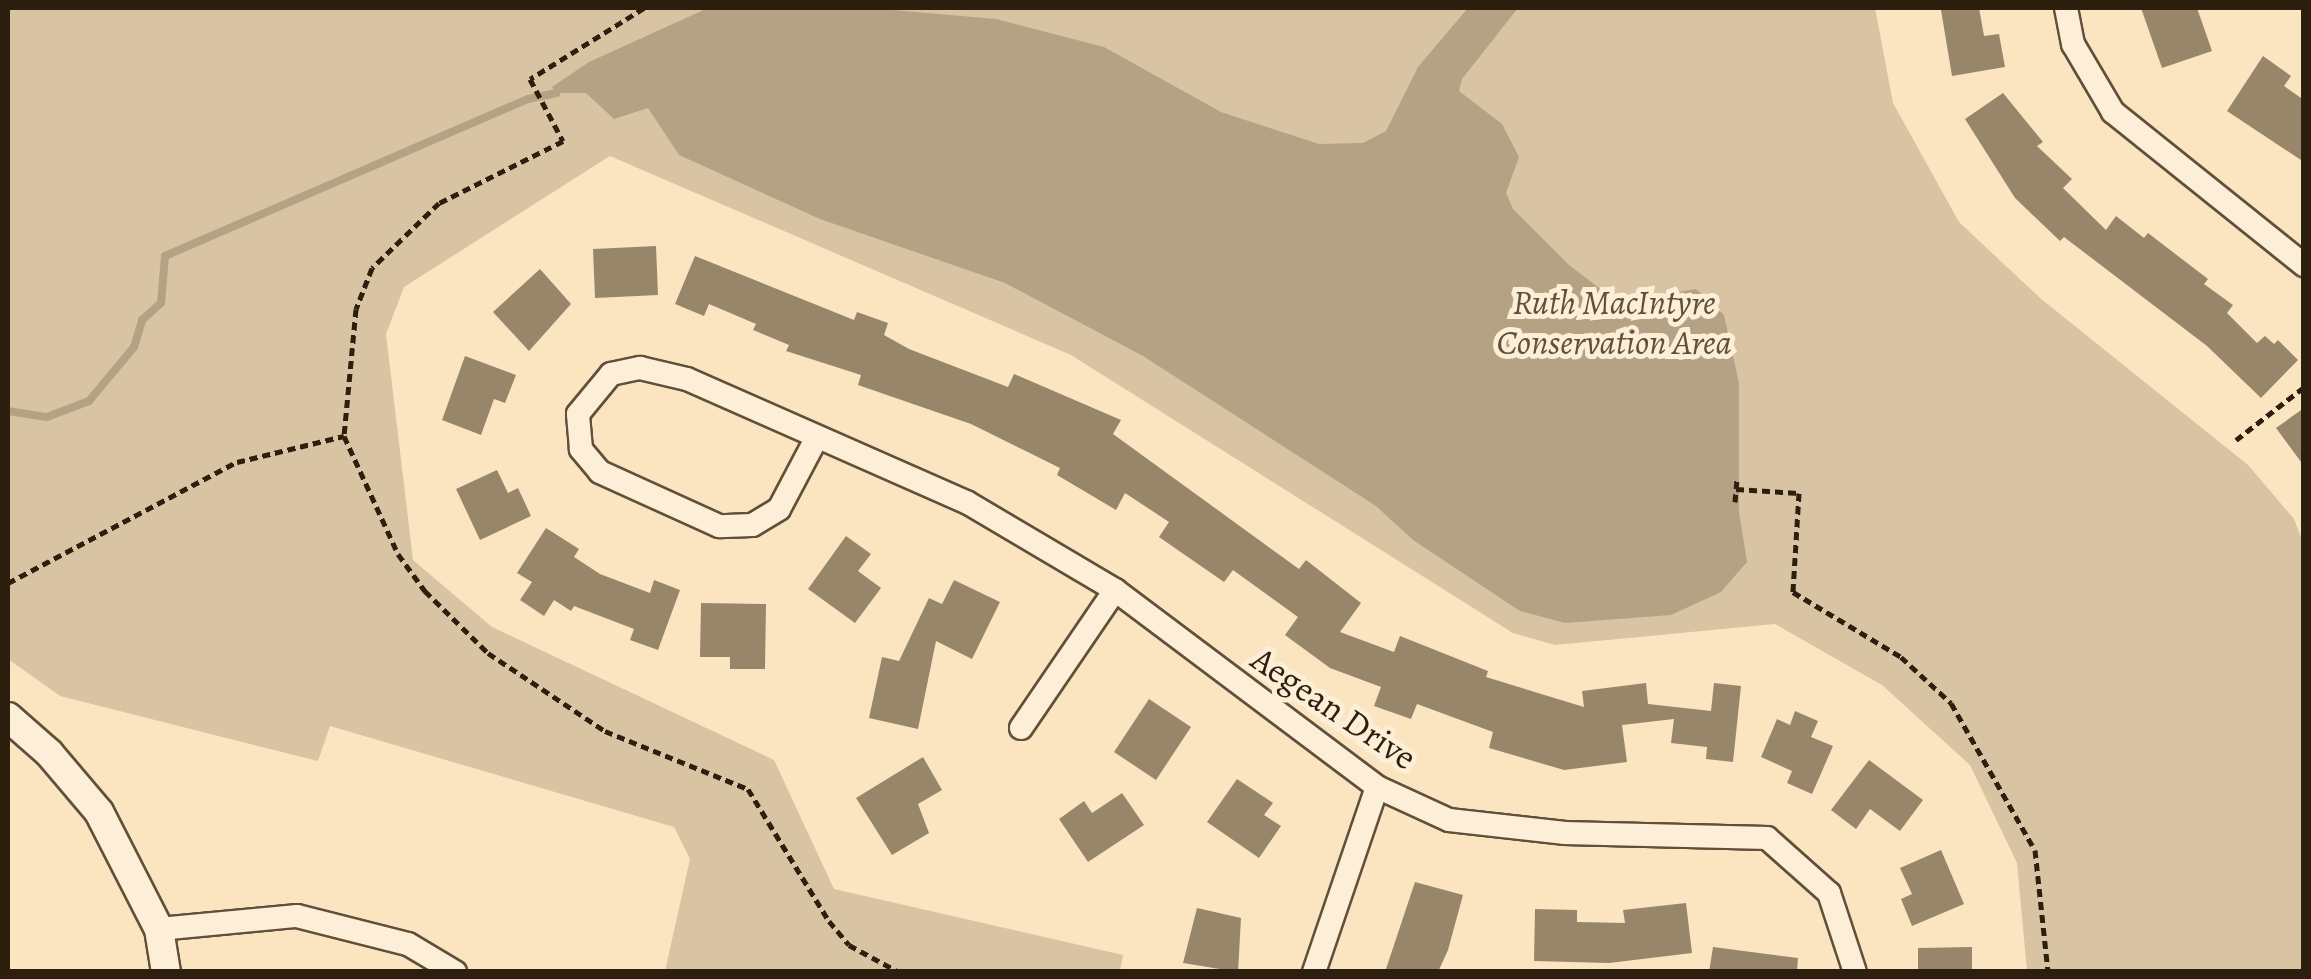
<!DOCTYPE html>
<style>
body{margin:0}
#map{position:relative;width:2311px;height:979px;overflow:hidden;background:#fbe5c1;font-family:Alegreya,serif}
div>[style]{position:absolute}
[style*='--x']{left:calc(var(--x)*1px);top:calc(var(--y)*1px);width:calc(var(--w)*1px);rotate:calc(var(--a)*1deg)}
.green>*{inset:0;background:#d8c3a2}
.water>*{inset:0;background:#b5a284}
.stream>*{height:8px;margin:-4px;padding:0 4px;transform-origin:4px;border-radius:4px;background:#b5a284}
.building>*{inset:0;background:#98866b}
.path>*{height:5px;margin-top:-2.5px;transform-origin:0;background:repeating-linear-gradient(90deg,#2d1f0d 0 8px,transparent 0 13px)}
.roads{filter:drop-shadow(2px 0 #60503a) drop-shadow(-2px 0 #60503a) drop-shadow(0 2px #60503a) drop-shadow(0 -2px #60503a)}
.minor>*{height:22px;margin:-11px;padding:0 11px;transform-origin:11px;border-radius:11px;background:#fceed7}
.tertiary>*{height:28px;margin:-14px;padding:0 14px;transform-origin:14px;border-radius:14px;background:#fceed7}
span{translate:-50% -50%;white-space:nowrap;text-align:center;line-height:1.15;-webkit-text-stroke:10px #fceed7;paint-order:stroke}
.park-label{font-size:35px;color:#60503a;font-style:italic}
.street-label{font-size:35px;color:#2d1f0d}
.frame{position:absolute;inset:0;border:10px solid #2d1f0d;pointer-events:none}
</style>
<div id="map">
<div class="green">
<i style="clip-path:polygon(8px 8px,1875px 8px,1893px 103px,1959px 222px,2040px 298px,2248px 465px,2294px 519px,2304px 545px,2303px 971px,2027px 971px,2017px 863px,1970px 765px,1882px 685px,1775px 624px,1555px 645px,1513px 633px,1071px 355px,610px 156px,404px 287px,386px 334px,413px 560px,492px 627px,774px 760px,834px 889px,1123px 955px,1120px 971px,665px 971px,690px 859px,674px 827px,330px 726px,318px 761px,60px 696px,8px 659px)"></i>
</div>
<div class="water">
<i style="clip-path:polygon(708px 8px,870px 8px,996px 19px,1104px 47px,1221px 112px,1319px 144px,1363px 143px,1386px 131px,1418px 67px,1468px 8px,1518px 8px,1462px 79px,1459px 91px,1502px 124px,1519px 157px,1506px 193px,1513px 209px,1569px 265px,1607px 294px,1644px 298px,1696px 289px,1724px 315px,1739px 383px,1739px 512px,1747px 562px,1721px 592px,1671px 615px,1565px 623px,1520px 611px,1413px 540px,1376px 506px,1143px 356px,1005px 283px,820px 219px,679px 155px,648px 108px,614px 119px,586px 93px,556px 93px,552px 87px,589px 62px)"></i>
</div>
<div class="stream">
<i style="--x:8;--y:411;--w:39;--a:9"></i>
<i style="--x:47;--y:417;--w:45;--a:-20.9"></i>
<i style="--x:89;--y:401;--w:70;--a:-50.2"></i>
<i style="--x:134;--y:347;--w:28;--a:-73"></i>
<i style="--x:142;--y:320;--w:25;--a:-42"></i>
<i style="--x:161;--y:303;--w:47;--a:-85.1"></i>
<i style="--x:165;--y:256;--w:395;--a:-23.4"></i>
<i style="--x:528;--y:99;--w:29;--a:-12"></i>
</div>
<div class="building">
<i style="clip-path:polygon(1979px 8px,1984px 36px,1999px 34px,2005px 67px,1952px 76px,1941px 10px)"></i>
<i style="clip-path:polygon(2141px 8px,2197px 8px,2212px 51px,2162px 68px)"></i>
<i style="clip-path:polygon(2263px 56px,2291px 76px,2284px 86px,2304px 100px,2304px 162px,2227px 111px)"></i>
<i style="clip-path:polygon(2003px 93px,2043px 142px,2037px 146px,2072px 179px,2063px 188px,2106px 230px,2116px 216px,2144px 238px,2148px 233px,2208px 279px,2204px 284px,2233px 305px,2227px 313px,2257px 343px,2265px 336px,2274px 344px,2278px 340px,2298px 360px,2261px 398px,2207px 346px,2064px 237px,2060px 241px,2015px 198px,1965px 119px)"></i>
<i style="clip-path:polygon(656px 246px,658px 295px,595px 298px,593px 249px)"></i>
<i style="clip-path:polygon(695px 256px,854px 320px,857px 312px,888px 323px,884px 335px,909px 349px,1008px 387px,1014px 374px,1121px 420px,1113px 434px,1299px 569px,1306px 560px,1361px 603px,1340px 632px,1394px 652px,1400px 636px,1488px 671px,1486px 677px,1584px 707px,1582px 691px,1646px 683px,1648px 704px,1711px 711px,1714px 683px,1741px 686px,1733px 762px,1706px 759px,1707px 747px,1671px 743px,1674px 719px,1622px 725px,1627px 762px,1564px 770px,1489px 748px,1493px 732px,1417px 704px,1411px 719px,1374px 706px,1381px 687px,1330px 668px,1285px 635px,1298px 617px,1233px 570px,1224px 582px,1159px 537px,1169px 522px,1125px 493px,1116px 510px,1057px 475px,1060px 468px,971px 424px,858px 385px,861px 375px,786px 351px,789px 345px,753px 330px,756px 324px,709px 304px,704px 316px,675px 304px)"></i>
<i style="clip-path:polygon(540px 269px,571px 304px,529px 351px,493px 312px)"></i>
<i style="clip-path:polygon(465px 356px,516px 375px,505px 403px,494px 399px,481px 435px,442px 420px)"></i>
<i style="clip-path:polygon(2304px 408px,2304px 466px,2276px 428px)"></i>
<i style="clip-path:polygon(497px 470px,508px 493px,518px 488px,531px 516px,480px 540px,456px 489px)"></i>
<i style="clip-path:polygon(546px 528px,579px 549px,574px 557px,600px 574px,650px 593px,654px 580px,680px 590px,658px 650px,630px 640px,634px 629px,574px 606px,571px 611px,554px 600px,544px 616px,520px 600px,532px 582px,517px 573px)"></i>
<i style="clip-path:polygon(846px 536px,871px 554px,858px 571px,881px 588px,855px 623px,808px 589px)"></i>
<i style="clip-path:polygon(954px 580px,1000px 602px,972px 659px,936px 641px,918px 729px,869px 718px,882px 657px,899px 661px,929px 598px,942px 604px)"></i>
<i style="clip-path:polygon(701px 603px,766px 604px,765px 669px,730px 669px,730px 657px,700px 657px)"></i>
<i style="clip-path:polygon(1149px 699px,1191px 727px,1156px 780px,1114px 752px)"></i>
<i style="clip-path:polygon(1795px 711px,1818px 721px,1811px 737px,1833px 746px,1812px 794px,1787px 783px,1792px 771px,1761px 757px,1777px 719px,1790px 725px)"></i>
<i style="clip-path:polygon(923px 757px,942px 790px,918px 804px,929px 833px,892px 855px,856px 798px)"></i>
<i style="clip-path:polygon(1869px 760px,1923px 800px,1900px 831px,1870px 809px,1856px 829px,1831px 810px)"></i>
<i style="clip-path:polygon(1237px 779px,1273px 803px,1264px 815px,1281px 826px,1259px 858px,1207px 822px)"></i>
<i style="clip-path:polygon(1122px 793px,1144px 825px,1088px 862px,1059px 819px,1084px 801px,1092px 813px)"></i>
<i style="clip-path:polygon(1941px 850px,1964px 904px,1912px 926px,1901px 899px,1912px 894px,1900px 868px)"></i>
<i style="clip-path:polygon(1415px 882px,1463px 895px,1448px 950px,1438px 972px,1385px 972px)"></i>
<i style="clip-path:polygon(1686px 903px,1692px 953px,1609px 963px,1534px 961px,1535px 909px,1577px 910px,1577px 922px,1625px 923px,1623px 910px)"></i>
<i style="clip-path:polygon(1197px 908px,1241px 918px,1238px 972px,1183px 963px)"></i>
<i style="clip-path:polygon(1713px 947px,1798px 958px,1797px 972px,1709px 972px)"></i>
<i style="clip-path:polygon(1972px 947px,1972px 972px,1918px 972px,1918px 948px)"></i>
</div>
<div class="path">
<i style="--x:644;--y:8;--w:134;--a:148.1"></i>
<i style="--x:530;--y:79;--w:70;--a:62"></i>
<i style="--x:563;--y:141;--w:139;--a:153.4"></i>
<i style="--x:439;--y:203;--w:93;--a:135.9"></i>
<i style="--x:372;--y:268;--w:44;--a:111.3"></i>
<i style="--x:356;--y:309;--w:128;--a:95.4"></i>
<i style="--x:344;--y:436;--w:130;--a:65.4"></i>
<i style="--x:398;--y:554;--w:46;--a:53.9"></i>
<i style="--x:425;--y:591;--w:88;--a:44.5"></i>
<i style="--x:488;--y:653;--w:141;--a:33.7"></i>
<i style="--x:605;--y:731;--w:154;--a:22.1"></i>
<i style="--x:748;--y:789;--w:155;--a:58.5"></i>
<i style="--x:829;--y:921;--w:31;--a:50"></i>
<i style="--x:849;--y:945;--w:57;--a:28.4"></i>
<i style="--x:2236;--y:440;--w:86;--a:-37.9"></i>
<i style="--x:1736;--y:489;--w:63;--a:3.6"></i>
<i style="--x:1799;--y:493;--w:99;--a:93.5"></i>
<i style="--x:1793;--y:592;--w:126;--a:31"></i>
<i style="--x:1901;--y:657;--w:68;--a:42.6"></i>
<i style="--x:1951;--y:703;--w:169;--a:60.3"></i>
<i style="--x:2035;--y:850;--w:123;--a:83.9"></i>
<i style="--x:1735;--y:502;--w:23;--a:-85"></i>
<i style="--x:8;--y:583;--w:259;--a:-27.9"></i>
<i style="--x:237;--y:462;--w:110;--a:-13.7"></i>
</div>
<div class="roads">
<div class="minor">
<i style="--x:2066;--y:8;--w:37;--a:79"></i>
<i style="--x:2073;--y:44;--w:79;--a:59.5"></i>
<i style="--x:2113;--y:112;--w:245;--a:38.7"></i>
<i style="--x:817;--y:437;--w:81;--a:117.8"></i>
<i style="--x:779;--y:509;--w:31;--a:149"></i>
<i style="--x:752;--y:525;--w:33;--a:178"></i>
<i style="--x:719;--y:526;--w:131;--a:-155.6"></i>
<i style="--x:600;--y:472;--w:30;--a:-130"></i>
<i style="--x:581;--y:449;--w:35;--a:-95"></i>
<i style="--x:578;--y:414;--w:52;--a:-50.5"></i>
<i style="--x:611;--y:374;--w:30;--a:-12"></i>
<i style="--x:640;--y:368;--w:48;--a:13.2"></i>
<i style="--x:687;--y:379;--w:307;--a:23.8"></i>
<i style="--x:968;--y:503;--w:171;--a:30.6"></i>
<i style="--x:1115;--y:590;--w:328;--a:36.9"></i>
<i style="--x:1377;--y:787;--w:79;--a:24.6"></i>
<i style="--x:1449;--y:820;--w:117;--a:6.4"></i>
<i style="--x:1565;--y:833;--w:202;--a:1.4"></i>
<i style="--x:1767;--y:838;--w:83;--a:41.6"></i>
<i style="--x:1829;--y:893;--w:83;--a:71.8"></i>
<i style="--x:1021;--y:728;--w:167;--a:-55.7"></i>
<i style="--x:159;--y:929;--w:139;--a:-5.4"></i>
<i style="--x:297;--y:916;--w:114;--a:14.2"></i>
<i style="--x:408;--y:944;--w:55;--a:30.8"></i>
<i style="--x:1314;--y:972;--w:195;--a:-71.2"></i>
</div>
<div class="tertiary">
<i style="--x:8;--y:717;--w:55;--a:41.3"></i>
<i style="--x:49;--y:753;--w:77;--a:49.7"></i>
<i style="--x:99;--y:812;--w:131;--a:62.9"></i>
<i style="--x:159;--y:929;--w:44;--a:80.8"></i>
</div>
</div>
<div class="park-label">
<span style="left:1614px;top:322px">Ruth MacIntyre<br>Conservation Area</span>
</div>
<div class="street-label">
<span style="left:1334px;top:708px;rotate:34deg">Aegean Drive</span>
</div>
<div class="frame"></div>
</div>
